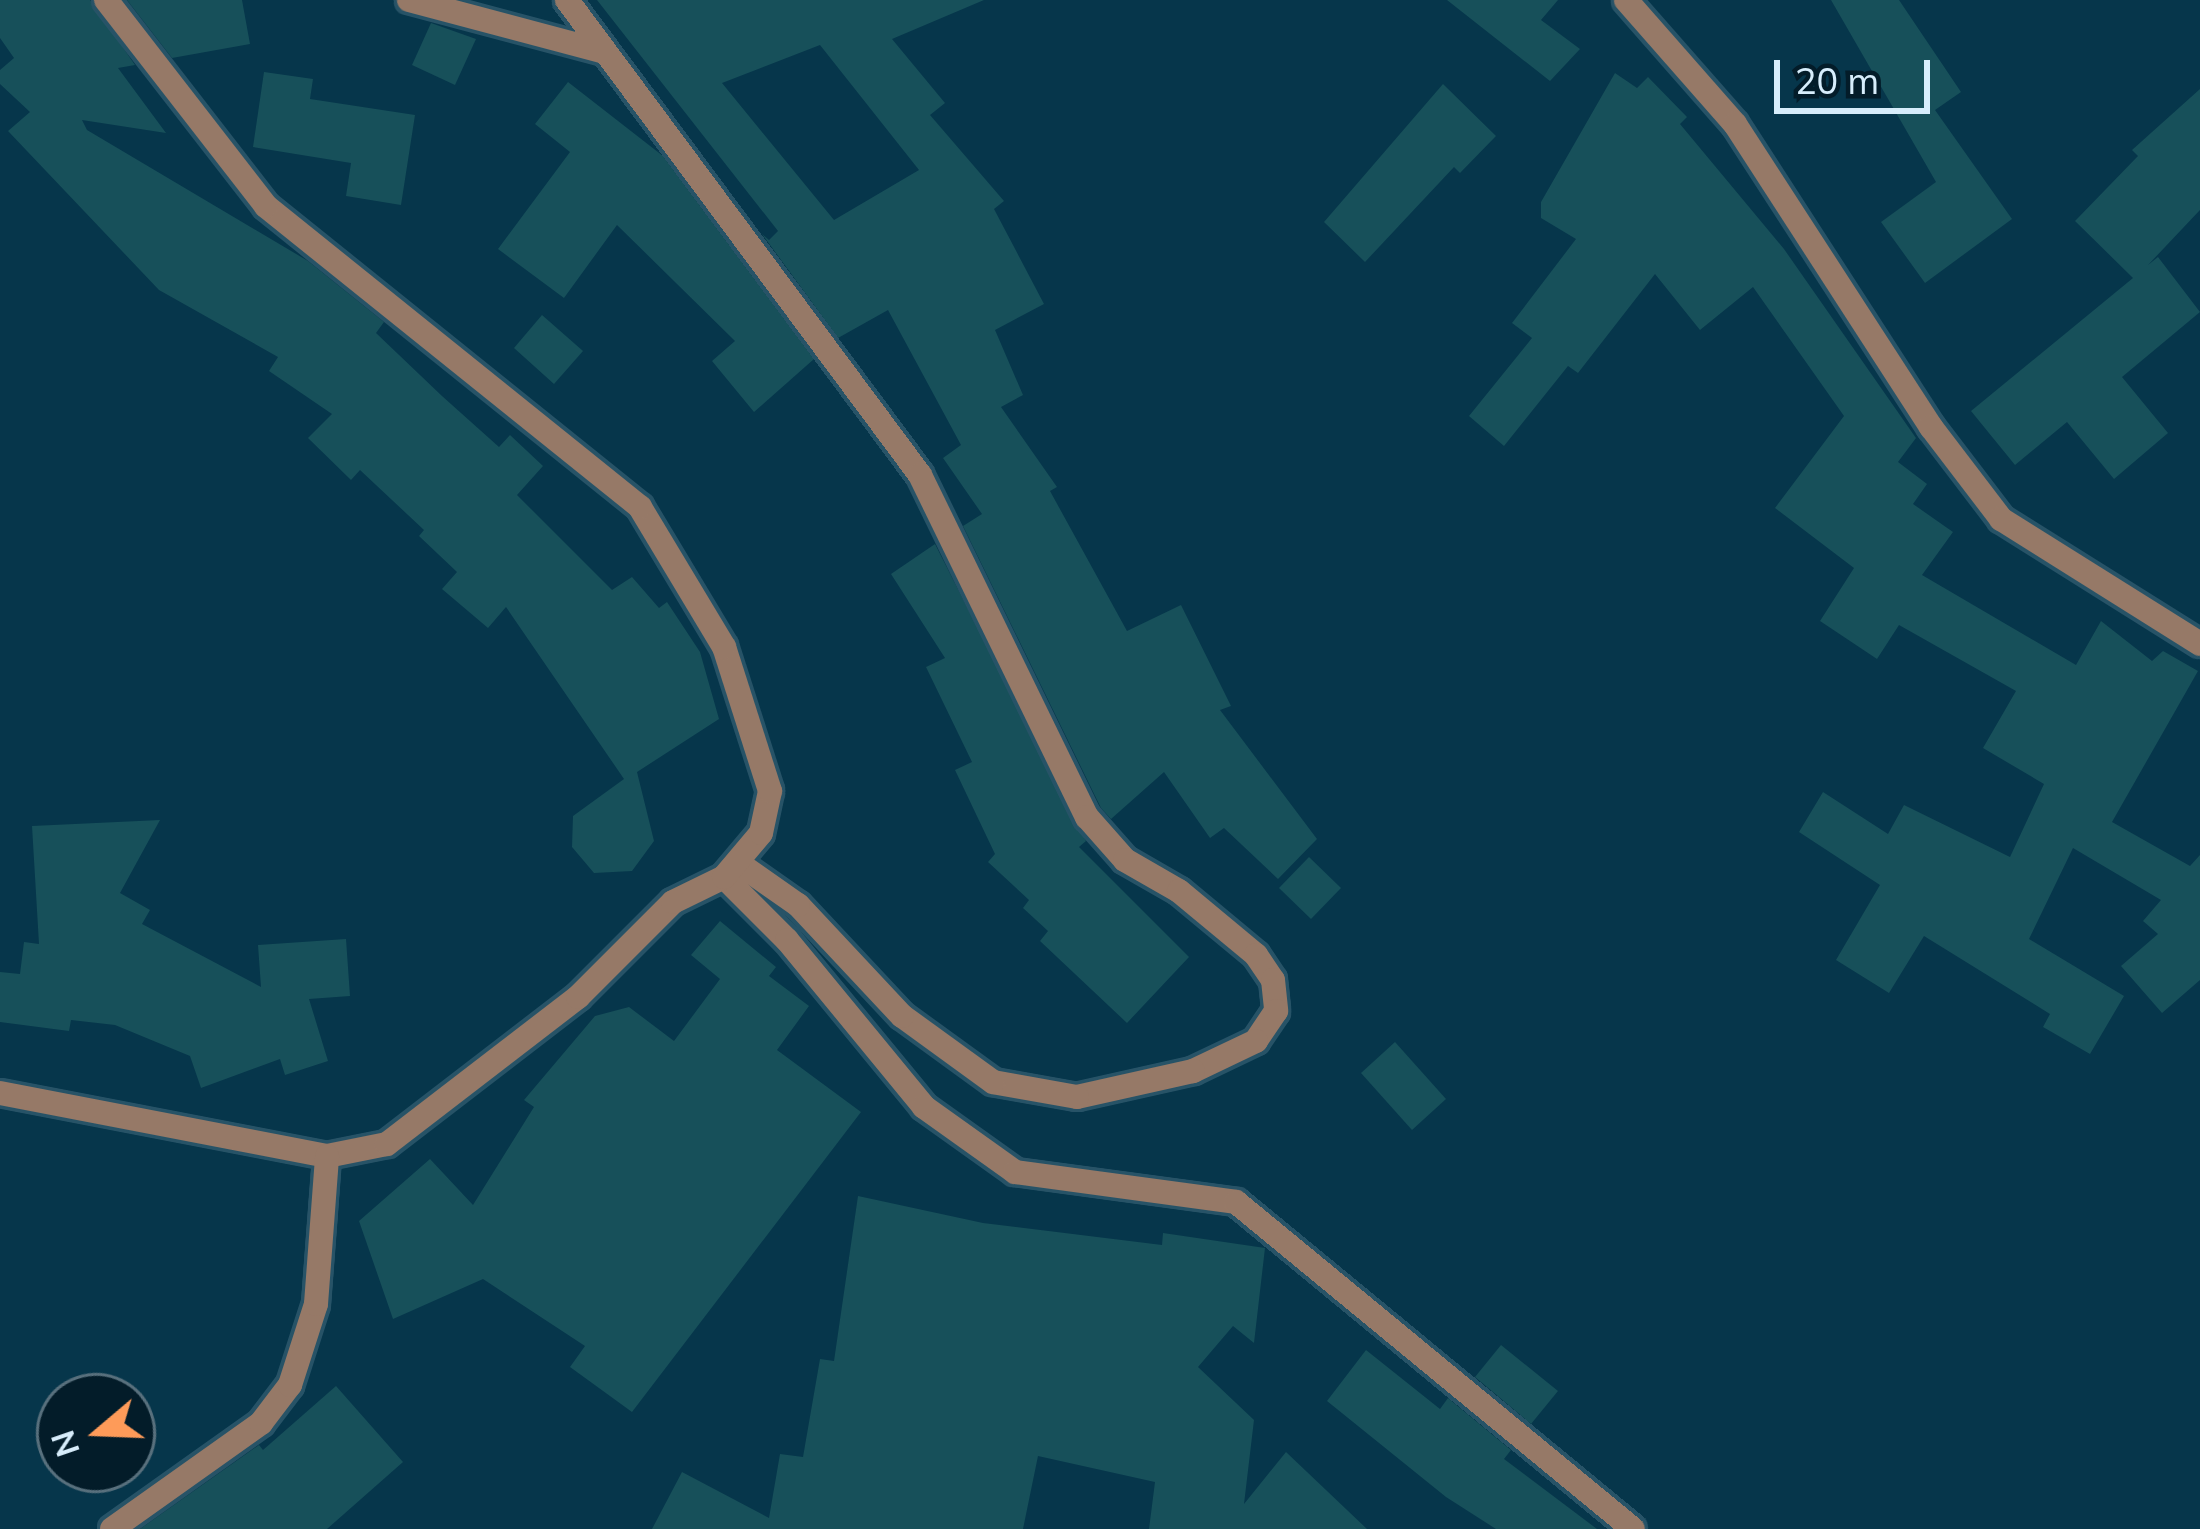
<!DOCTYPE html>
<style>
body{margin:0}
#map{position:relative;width:2200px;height:1529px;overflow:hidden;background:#06364b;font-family:Mulish,sans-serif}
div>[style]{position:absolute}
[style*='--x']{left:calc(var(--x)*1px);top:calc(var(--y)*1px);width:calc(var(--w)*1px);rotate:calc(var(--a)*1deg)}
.building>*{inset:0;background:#17505a}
.roads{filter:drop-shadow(3px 0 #275367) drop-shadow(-3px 0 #275367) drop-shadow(0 3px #275367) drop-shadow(0 -3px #275367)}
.minor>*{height:24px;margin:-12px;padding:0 12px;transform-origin:12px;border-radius:12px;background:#967967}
span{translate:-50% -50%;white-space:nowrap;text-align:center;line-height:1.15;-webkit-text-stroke:9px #031c29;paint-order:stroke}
.north{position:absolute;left:36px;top:1373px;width:120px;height:120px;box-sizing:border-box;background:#031c29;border:3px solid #58707d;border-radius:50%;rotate:251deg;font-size:33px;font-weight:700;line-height:48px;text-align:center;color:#d7edfb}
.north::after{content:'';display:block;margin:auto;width:42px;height:54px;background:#fe9b59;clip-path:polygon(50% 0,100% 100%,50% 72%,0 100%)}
.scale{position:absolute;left:1774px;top:60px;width:156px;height:54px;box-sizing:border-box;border:6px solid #d7edfb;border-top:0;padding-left:15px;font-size:36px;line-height:42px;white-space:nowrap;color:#d7edfb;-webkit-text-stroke:9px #031c29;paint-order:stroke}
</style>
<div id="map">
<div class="building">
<i style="clip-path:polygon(0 0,90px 0,135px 65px,118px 68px,166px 133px,82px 120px,87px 130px,308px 261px,384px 322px,376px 333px,442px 396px,499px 447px,510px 435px,543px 466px,517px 495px,612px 590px,632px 577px,659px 608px,667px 602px,700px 652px,719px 719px,637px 772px,654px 841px,632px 871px,594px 873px,572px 847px,573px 816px,624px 779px,506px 607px,488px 628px,442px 589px,457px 572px,419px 536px,424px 530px,360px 470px,351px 480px,308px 438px,332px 414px,269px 371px,278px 357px,159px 290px,8px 131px,30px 112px,0 84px,0 70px,14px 58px,0 38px)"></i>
<i style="clip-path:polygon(127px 0,242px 0,250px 44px,172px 58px)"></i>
<i style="clip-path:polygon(evenodd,597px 0,984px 0,892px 39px,945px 103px,930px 115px,1004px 201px,994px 209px,1044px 304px,995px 330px,1023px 395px,1001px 407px,1057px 487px,1050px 491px,1127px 631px,1181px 605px,1231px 706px,1220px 710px,1317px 839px,1278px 879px,1224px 828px,1210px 838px,1164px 772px,1111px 819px,1101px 808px,963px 526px,982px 514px,943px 458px,961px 445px,888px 310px,838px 338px,762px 234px,769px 240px,778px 231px,597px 0,820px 45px,919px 170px,834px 220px,722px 83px,820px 45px)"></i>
<i style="clip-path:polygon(1447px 0,1558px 0,1541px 20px,1580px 49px,1550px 81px)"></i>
<i style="clip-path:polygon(1831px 0,1899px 0,1961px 92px,1935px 110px,2012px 219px,1925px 283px,1881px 222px,1936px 182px)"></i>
<i style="clip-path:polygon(431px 23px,476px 39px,455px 85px,412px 65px)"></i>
<i style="clip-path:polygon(264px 72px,313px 79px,310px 99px,415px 115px,401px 205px,346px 196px,351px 163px,253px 147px)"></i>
<i style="clip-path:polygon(1615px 73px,1637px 88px,1648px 77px,1687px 117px,1680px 124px,1784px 249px,1916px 438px,1898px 462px,1927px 484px,1913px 504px,1953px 532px,1922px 575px,2076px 665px,2101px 621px,2152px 661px,2163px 651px,2198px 671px,2112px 822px,2190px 866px,2200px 855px,2200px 980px,2162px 1013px,2121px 966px,2158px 934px,2143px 921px,2161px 900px,2073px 848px,2029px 939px,2124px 996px,2090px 1054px,2043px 1027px,2050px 1014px,1924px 936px,1889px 993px,1836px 960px,1880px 885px,1799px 832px,1823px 792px,1888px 834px,1904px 805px,2010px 857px,2044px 784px,1983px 748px,2016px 691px,1899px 625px,1877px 659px,1820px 621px,1854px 568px,1775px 508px,1844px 416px,1753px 287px,1700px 330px,1655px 274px,1578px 373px,1568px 366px,1504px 446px,1469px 416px,1532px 338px,1512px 323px,1576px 239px,1541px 218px,1541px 202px)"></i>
<i style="clip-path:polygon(568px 82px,663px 156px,814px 359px,754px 412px,712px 361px,735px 341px,617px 225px,564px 298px,498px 249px,570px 152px,535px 124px)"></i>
<i style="clip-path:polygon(1443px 84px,1496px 136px,1460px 173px,1454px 167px,1365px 262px,1324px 222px)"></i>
<i style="clip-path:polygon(2200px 89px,2200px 210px,2148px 265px,2158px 257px,2200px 312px,2122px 377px,2168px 433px,2114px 479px,2067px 422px,2015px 465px,1971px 411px,2133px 278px,2075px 221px,2138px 156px,2132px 150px)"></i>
<i style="clip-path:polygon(542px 315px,583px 351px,554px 384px,514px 348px)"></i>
<i style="clip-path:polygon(935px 544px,1086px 841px,1079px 847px,1189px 957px,1127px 1023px,1040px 941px,1048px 931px,1023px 908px,1029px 900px,988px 862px,995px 854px,955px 770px,972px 762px,926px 667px,945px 658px,891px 574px)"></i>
<i style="clip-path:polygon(160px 820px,120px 893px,150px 910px,142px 924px,261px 987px,258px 945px,346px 939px,350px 996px,309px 999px,328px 1061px,285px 1075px,280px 1059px,201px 1088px,190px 1056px,115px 1025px,71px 1020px,69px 1031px,0 1022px,0 972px,20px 974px,24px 942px,39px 944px,32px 826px)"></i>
<i style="clip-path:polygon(1309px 857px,1341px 888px,1311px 919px,1279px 888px)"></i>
<i style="clip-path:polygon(720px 921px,776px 967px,769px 976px,809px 1006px,777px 1050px,861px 1112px,632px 1412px,570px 1367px,585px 1346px,483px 1279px,393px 1319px,359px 1221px,430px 1159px,473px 1205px,534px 1107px,524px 1100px,595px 1016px,629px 1007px,674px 1041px,720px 979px,691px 955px)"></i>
<i style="clip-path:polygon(1395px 1042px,1446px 1099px,1412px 1130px,1361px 1073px)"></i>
<i style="clip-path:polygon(858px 1196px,983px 1223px,1162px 1245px,1163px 1233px,1265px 1248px,1254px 1343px,1233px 1326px,1198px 1367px,1254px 1420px,1244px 1504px,1286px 1452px,1367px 1529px,1149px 1529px,1155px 1482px,1038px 1456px,1023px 1529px,652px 1529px,682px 1472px,769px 1518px,780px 1454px,803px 1457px,820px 1359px,834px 1361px)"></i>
<i style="clip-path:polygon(1501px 1345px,1558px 1391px,1531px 1424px,1475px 1377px)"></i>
<i style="clip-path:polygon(1366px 1350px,1440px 1409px,1448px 1398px,1511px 1450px,1504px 1459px,1597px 1529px,1496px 1529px,1446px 1497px,1327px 1401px)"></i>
<i style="clip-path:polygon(336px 1386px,403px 1462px,327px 1529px,140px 1529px,259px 1445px,263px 1450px)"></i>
</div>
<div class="roads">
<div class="minor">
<i style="--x:409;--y:0;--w:202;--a:14.9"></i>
<i style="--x:567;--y:0;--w:592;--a:53.38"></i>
<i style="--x:920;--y:475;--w:381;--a:64"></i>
<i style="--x:1087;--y:817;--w:57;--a:48.5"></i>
<i style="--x:1125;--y:860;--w:62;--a:29.9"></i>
<i style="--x:1179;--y:891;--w:100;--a:39.7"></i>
<i style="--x:1256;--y:955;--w:30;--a:56"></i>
<i style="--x:1273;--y:980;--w:31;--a:84"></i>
<i style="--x:1276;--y:1011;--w:36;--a:124"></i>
<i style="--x:1256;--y:1041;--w:70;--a:154.5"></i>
<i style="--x:1193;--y:1071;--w:119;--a:167.4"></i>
<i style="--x:1077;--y:1097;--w:85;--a:-169.9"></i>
<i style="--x:993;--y:1082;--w:112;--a:-144"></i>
<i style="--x:902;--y:1016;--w:152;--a:-133.1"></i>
<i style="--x:798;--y:905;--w:73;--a:-145"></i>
<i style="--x:1626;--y:0;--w:165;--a:48.7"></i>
<i style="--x:1735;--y:124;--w:361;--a:57.1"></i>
<i style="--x:1931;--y:427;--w:116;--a:52.7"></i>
<i style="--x:2001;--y:519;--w:235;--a:32.1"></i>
<i style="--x:724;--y:877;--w:89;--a:45"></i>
<i style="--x:787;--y:940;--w:216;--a:50.6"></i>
<i style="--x:924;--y:1107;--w:112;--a:35.5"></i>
<i style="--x:1015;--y:1172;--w:223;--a:7.7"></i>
<i style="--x:1236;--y:1202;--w:514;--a:39.48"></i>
<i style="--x:0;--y:1093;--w:333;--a:10.9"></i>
<i style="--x:327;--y:1156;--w:61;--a:-11.3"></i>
<i style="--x:387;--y:1144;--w:241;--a:-37.6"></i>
<i style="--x:578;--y:997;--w:134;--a:-45"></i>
<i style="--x:673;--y:902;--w:57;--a:-26.1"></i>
<i style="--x:724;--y:877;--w:57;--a:-49.9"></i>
<i style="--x:761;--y:833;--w:43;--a:-77.9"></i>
<i style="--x:770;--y:791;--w:151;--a:-107.7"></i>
<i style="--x:724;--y:647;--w:163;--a:-121"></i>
<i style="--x:640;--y:507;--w:480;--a:-141.2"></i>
<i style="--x:266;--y:206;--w:261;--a:-127.8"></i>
<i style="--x:112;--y:1529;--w:183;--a:-35.4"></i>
<i style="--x:261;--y:1423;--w:48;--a:-52.7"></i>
<i style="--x:290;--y:1385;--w:85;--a:-72.2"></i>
<i style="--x:316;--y:1304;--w:148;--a:-85.7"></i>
</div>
</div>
<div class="north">N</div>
<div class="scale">20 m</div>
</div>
